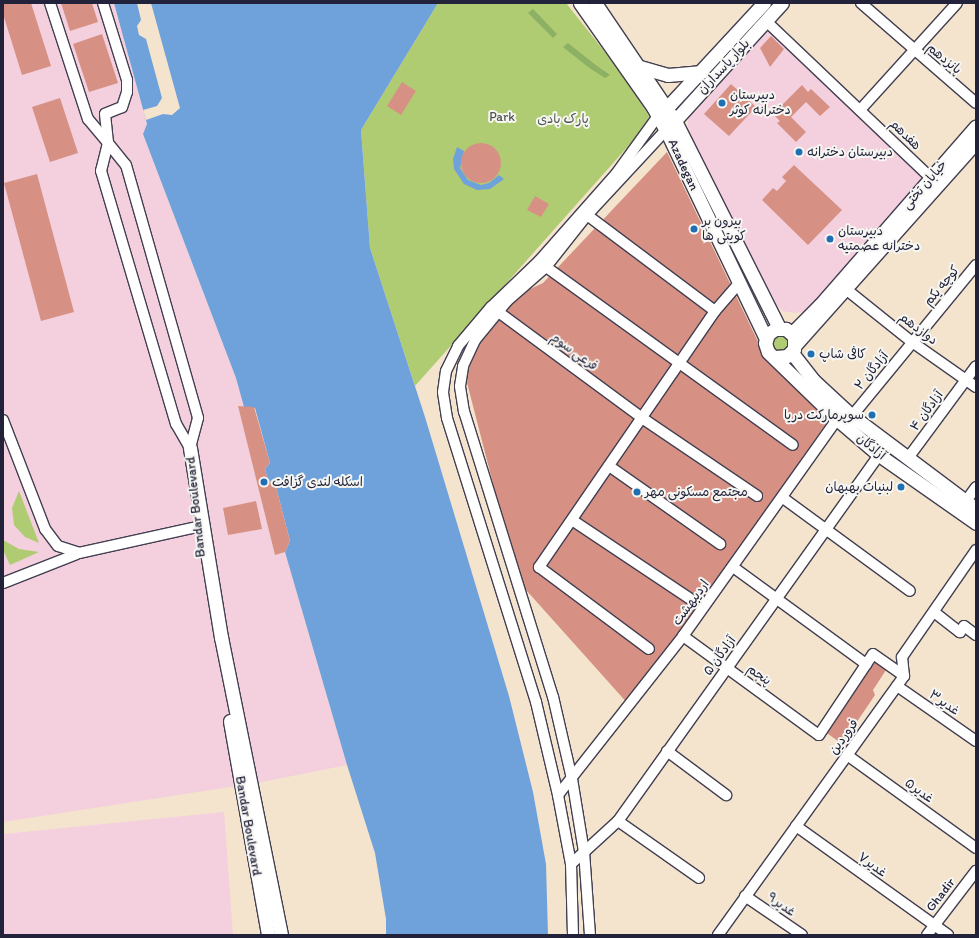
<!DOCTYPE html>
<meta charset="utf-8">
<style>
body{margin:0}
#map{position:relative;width:979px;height:938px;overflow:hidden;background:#f4e4ce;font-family:Itim,"Playpen Sans Arabic",sans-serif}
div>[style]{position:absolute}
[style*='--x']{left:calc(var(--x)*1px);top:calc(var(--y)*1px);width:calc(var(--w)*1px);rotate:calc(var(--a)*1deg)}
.built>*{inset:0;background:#f4cfdd}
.green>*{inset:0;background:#b0cc72}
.forest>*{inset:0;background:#8cb064}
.water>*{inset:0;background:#6fa1da}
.round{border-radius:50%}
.pier>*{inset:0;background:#f4e4ce}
.building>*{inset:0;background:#d79184}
.roads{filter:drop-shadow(1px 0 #423f51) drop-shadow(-1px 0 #423f51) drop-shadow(0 1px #423f51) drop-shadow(0 -1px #423f51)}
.minor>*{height:10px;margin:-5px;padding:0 5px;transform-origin:5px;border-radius:5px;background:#fff}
.major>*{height:13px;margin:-6.5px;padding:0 6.5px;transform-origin:6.5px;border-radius:6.5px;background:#fff}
.dots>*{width:11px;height:11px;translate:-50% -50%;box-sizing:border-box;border:2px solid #f6f6f2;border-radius:50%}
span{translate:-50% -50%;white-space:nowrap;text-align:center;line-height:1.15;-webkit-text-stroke:4px #f6f6f2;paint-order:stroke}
.street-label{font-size:13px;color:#22223b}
.poi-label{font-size:13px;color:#22223b}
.left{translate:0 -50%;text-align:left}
.right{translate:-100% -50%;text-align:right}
.park-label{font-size:13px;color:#4d554c}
.frame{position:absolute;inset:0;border:4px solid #22223b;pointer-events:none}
</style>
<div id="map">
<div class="built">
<i style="clip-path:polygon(3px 3px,114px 3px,147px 124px,143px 134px,236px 378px,244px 407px,238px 406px,275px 555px,285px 552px,347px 765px,262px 782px,3px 822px)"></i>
<i style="clip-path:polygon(768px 24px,925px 176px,811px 307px,804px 312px,794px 313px,783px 311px,775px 304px,689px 133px,688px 125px,688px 115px)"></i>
<i style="clip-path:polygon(224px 812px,233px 935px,3px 935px,3px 834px)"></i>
</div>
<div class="green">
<i style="clip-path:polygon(438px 3px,566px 3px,628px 81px,649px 116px,647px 125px,415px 386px,370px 248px,361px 130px)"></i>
<i style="clip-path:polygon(783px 330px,793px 346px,776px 355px,769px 338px)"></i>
<i style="clip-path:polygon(19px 491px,39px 543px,25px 537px,14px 525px,12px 508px)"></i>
<i style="clip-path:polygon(3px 540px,19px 549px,39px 552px,10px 565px,3px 550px)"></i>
</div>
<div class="forest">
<i style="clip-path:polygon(533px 9px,557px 34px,553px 38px,528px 13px)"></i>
<i style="clip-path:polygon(568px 43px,597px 66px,610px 75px,605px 78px,588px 67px,563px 47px)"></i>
</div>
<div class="water">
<i style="clip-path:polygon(114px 3px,438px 3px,361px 130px,370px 248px,425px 417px,509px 696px,533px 792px,546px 864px,548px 935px,386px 935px,386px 919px,375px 853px,347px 765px,285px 552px,290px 541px,275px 483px,268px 480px,265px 469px,270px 463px,255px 408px,244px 407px,236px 378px,143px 134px,147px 124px)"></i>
<i style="clip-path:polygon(457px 147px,464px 151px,460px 168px,468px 180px,481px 185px,489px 183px,499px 175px,504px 179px,490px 189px,477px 190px,464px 184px,454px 169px,453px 159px)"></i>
<i class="round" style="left:472px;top:152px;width:20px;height:20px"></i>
</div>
<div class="pier">
<i style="clip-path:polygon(137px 3px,151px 3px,180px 108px,172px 115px,163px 114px,146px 120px,143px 110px,157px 106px,162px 98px,146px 39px,139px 35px,137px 26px,141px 20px)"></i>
</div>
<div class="building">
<i style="clip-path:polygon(3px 3px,31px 3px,51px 66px,22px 75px,3px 14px)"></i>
<i style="clip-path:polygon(61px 3px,92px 3px,98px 22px,70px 31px)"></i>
<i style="clip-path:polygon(102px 34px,118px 83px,89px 92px,73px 44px)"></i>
<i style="clip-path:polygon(771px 36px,784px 49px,770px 67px,760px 48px)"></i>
<i style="clip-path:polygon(402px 82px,416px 91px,401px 115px,387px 106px)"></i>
<i style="clip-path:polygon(731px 84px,756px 107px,729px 136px,704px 114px)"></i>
<i style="clip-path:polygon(802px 85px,808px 92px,811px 89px,830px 107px,820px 116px,806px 102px,791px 117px,806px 132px,796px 142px,777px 123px,780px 121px,773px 114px)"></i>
<i style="clip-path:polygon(60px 98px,78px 153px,50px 162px,32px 107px)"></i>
<i class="round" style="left:461px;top:143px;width:40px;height:40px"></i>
<i style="clip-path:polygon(667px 152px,763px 352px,828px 421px,629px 705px,518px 581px,463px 367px,491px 307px,543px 283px)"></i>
<i style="clip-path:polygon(794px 165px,842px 210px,808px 245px,762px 200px,773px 188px,777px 191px,786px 181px,782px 177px)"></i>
<i style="clip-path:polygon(37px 174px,74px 312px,41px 321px,4px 183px)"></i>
<i style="clip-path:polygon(535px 196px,549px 204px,541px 217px,527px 210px)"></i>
<i style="clip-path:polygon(238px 406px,254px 407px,270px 463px,265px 469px,268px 480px,275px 483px,290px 541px,285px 552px,275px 555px)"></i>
<i style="clip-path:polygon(256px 501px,262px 529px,228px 535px,223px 508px)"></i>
<i style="clip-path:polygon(873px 656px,888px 667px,873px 690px,875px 695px,842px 744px,824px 731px)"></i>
</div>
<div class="roads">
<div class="minor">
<i style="--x:50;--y:3;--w:122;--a:71.9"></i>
<i style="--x:88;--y:119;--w:31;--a:50"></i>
<i style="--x:103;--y:3;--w:81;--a:72.7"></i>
<i style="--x:127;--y:80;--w:12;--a:90"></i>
<i style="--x:127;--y:92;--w:16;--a:108"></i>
<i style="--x:122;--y:107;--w:18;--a:158"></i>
<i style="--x:105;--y:114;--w:29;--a:84"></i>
<i style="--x:861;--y:3;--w:152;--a:41"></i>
<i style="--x:766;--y:21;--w:229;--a:43.6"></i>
<i style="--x:860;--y:110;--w:144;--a:-47.8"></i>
<i style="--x:108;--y:143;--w:28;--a:51"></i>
<i style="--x:126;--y:165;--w:263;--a:74.1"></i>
<i style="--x:198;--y:418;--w:31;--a:105"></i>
<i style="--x:190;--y:448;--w:28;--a:-120"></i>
<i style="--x:176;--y:424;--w:264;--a:-106.5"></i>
<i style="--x:101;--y:171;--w:29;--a:-76"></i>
<i style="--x:583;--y:212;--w:165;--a:36.9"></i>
<i style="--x:715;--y:311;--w:311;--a:124.5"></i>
<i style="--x:539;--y:567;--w:137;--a:36.7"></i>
<i style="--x:542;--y:264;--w:309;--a:35.8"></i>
<i style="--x:847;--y:290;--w:83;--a:38.7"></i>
<i style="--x:912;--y:342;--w:78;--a:35.1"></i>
<i style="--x:493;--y:308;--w:185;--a:36.4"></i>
<i style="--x:642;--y:418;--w:139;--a:34.1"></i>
<i style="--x:715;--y:311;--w:38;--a:-49"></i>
<i style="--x:852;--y:416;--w:195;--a:-50.6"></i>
<i style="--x:3;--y:420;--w:117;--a:68.9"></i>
<i style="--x:45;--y:529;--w:21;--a:53"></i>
<i style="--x:58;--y:546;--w:22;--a:18"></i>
<i style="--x:79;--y:553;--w:120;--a:-12.5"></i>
<i style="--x:908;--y:458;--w:114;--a:-53.5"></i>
<i style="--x:609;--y:466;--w:136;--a:35.1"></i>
<i style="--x:783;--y:498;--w:157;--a:36.2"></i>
<i style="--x:966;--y:501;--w:17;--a:-54"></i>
<i style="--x:572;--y:520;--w:141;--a:33.7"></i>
<i style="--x:733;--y:567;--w:165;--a:36.1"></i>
<i style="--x:3;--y:583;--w:79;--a:-21.4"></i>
<i style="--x:934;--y:612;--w:33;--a:38"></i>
<i style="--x:960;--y:632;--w:7;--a:-56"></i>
<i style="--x:964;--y:626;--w:15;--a:37"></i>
<i style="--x:683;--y:636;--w:168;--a:36.1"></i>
<i style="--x:819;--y:735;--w:97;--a:-56.3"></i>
<i style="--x:873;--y:654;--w:38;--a:35"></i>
<i style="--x:897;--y:686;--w:96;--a:34.8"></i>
<i style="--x:667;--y:751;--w:74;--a:36.7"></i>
<i style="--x:847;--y:755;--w:159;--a:35.8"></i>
<i style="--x:558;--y:795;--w:202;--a:-51.8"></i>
<i style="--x:683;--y:636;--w:266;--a:-54.6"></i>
<i style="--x:618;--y:821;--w:99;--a:35.1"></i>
<i style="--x:796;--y:826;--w:187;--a:35.6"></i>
<i style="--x:571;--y:864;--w:64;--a:-42.5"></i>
<i style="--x:618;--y:821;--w:450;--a:-54.5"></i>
<i style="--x:745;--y:896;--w:69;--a:34.4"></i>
<i style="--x:573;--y:935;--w:71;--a:-91.6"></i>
<i style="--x:571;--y:864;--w:70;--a:-100.7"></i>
<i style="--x:558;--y:795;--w:96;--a:-103.3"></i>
<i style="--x:536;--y:702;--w:298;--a:-107.4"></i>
<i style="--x:447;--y:418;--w:26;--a:-99"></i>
<i style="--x:443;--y:392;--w:21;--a:-82"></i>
<i style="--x:446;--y:371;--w:28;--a:-64"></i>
<i style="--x:458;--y:346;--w:51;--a:-49.8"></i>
<i style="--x:491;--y:307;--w:66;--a:-43.8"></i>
<i style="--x:539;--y:261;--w:116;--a:-48.5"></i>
<i style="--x:616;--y:174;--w:72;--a:-54.1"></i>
<i style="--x:590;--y:935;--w:83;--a:-94.1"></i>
<i style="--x:584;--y:852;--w:74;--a:-99.3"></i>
<i style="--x:572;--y:779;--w:84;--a:-103"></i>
<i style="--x:553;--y:697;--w:299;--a:-107.3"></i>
<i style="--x:464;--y:412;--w:26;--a:-99"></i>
<i style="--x:460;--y:386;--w:20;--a:-81"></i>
<i style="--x:463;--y:366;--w:29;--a:-65"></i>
<i style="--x:475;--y:340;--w:50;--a:-50.6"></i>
<i style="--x:507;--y:301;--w:52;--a:-41.1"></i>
<i style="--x:546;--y:267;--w:66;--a:-51.7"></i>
<i style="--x:587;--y:215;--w:116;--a:-47.1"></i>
<i style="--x:718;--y:935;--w:319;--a:-54.3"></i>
<i style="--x:904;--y:676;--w:19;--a:-96"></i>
<i style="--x:902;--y:657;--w:130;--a:-55.3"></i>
<i style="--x:927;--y:935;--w:81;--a:-52.6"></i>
</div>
<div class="major">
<i style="--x:580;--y:3;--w:127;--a:54.9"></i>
<i style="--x:653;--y:107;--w:26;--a:61"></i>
<i style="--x:666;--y:130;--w:232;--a:64.4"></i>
<i style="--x:595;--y:3;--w:143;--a:55.9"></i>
<i style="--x:675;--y:121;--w:232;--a:63.3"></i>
<i style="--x:640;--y:67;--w:29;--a:16"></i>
<i style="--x:668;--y:75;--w:34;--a:-5"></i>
<i style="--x:662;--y:113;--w:150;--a:-47.2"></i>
<i style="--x:670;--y:126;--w:166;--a:-47.7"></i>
<i style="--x:792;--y:333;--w:40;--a:-45"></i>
<i style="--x:820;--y:305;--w:237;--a:-48.9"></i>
<i style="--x:795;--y:345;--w:272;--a:-48.3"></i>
<i style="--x:792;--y:353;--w:34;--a:52"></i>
<i style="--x:813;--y:380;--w:53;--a:42.7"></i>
<i style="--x:852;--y:416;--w:155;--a:36.9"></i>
<i style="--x:776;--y:357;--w:11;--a:-5"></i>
<i style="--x:787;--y:356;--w:10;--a:-45"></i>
<i style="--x:794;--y:349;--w:13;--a:-90"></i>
<i style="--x:794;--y:336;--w:11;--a:-139"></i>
<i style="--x:786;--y:329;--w:11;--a:180"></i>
<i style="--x:775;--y:329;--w:9;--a:144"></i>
<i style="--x:768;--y:334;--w:9;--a:108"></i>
<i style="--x:765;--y:343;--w:9;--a:72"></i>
<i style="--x:768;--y:352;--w:96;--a:44.2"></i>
<i style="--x:837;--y:419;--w:55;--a:40.6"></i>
<i style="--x:879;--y:455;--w:118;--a:35"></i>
<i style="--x:190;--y:448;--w:192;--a:80.7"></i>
<i style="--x:221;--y:637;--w:304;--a:78.6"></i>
<i style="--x:230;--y:721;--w:217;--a:79.9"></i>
</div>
</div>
<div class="dots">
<i style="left:722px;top:103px;background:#1f6fb2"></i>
<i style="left:799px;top:152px;background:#1f6fb2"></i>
<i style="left:694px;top:229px;background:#1f6fb2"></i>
<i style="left:830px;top:239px;background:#1f6fb2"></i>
<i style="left:811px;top:354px;background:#1f6fb2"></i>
<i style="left:872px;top:415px;background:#1f6fb2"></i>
<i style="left:264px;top:482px;background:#1f6fb2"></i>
<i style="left:901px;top:487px;background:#1f6fb2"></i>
<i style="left:637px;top:492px;background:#1f6fb2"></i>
</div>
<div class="street-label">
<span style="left:944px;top:59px;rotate:40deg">پانزدهم</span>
<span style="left:724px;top:67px;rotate:-47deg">بلوار پاسداران</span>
<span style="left:905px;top:135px;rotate:44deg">هفدهم</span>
<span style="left:683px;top:165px;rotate:65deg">Azadegan</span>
<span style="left:925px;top:185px;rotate:-49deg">خیابان تختی</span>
<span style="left:942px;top:286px;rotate:-50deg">کوچه یکم</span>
<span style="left:918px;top:329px;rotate:37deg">دوازدهم</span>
<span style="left:574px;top:352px;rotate:36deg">فرعی سوم</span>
<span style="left:872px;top:371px;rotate:-51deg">آزادگان ۲</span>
<span style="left:927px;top:411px;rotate:-54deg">آزادگان ۴</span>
<span style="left:871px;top:447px;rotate:39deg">آزادگان</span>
<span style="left:196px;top:507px;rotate:-96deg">Bandar Boulevard</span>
<span style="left:691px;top:603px;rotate:-54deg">اردیبهشت</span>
<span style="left:720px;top:656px;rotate:-54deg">آزادگان ۵</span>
<span style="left:759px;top:675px;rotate:36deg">پنجم</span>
<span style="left:944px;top:703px;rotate:35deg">غدیر۳</span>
<span style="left:844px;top:737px;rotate:-54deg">فروردین</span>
<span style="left:919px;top:791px;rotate:36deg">غدیر۵</span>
<span style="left:248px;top:826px;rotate:80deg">Bandar Boulevard</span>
<span style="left:872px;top:865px;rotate:36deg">غدیر۷</span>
<span style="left:941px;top:895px;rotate:-52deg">Ghadir</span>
<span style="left:781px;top:905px;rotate:34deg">غدیر۹</span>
</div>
<div class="poi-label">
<span class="left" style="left:730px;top:103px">دبیرستان<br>دخترانه کوثر</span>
<span class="left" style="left:807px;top:152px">دبیرستان دخترانه</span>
<span class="left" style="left:702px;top:229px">بیرون بر<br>کویتی ها</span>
<span class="left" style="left:838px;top:239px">دبیرستان<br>دخترانه عصمتیه</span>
<span class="left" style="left:819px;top:354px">کافی شاپ</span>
<span class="right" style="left:864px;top:415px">سوپرمارکت دریا</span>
<span class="left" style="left:272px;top:482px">اسکله لندی گزافت</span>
<span class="right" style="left:893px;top:487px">لبنیات بهبهان</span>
<span class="left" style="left:645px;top:492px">مجتمع مسکونی مهر</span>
</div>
<div class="park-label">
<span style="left:502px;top:117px">Park</span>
<span style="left:563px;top:119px">پارک بادی</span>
</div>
<div class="frame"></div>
</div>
